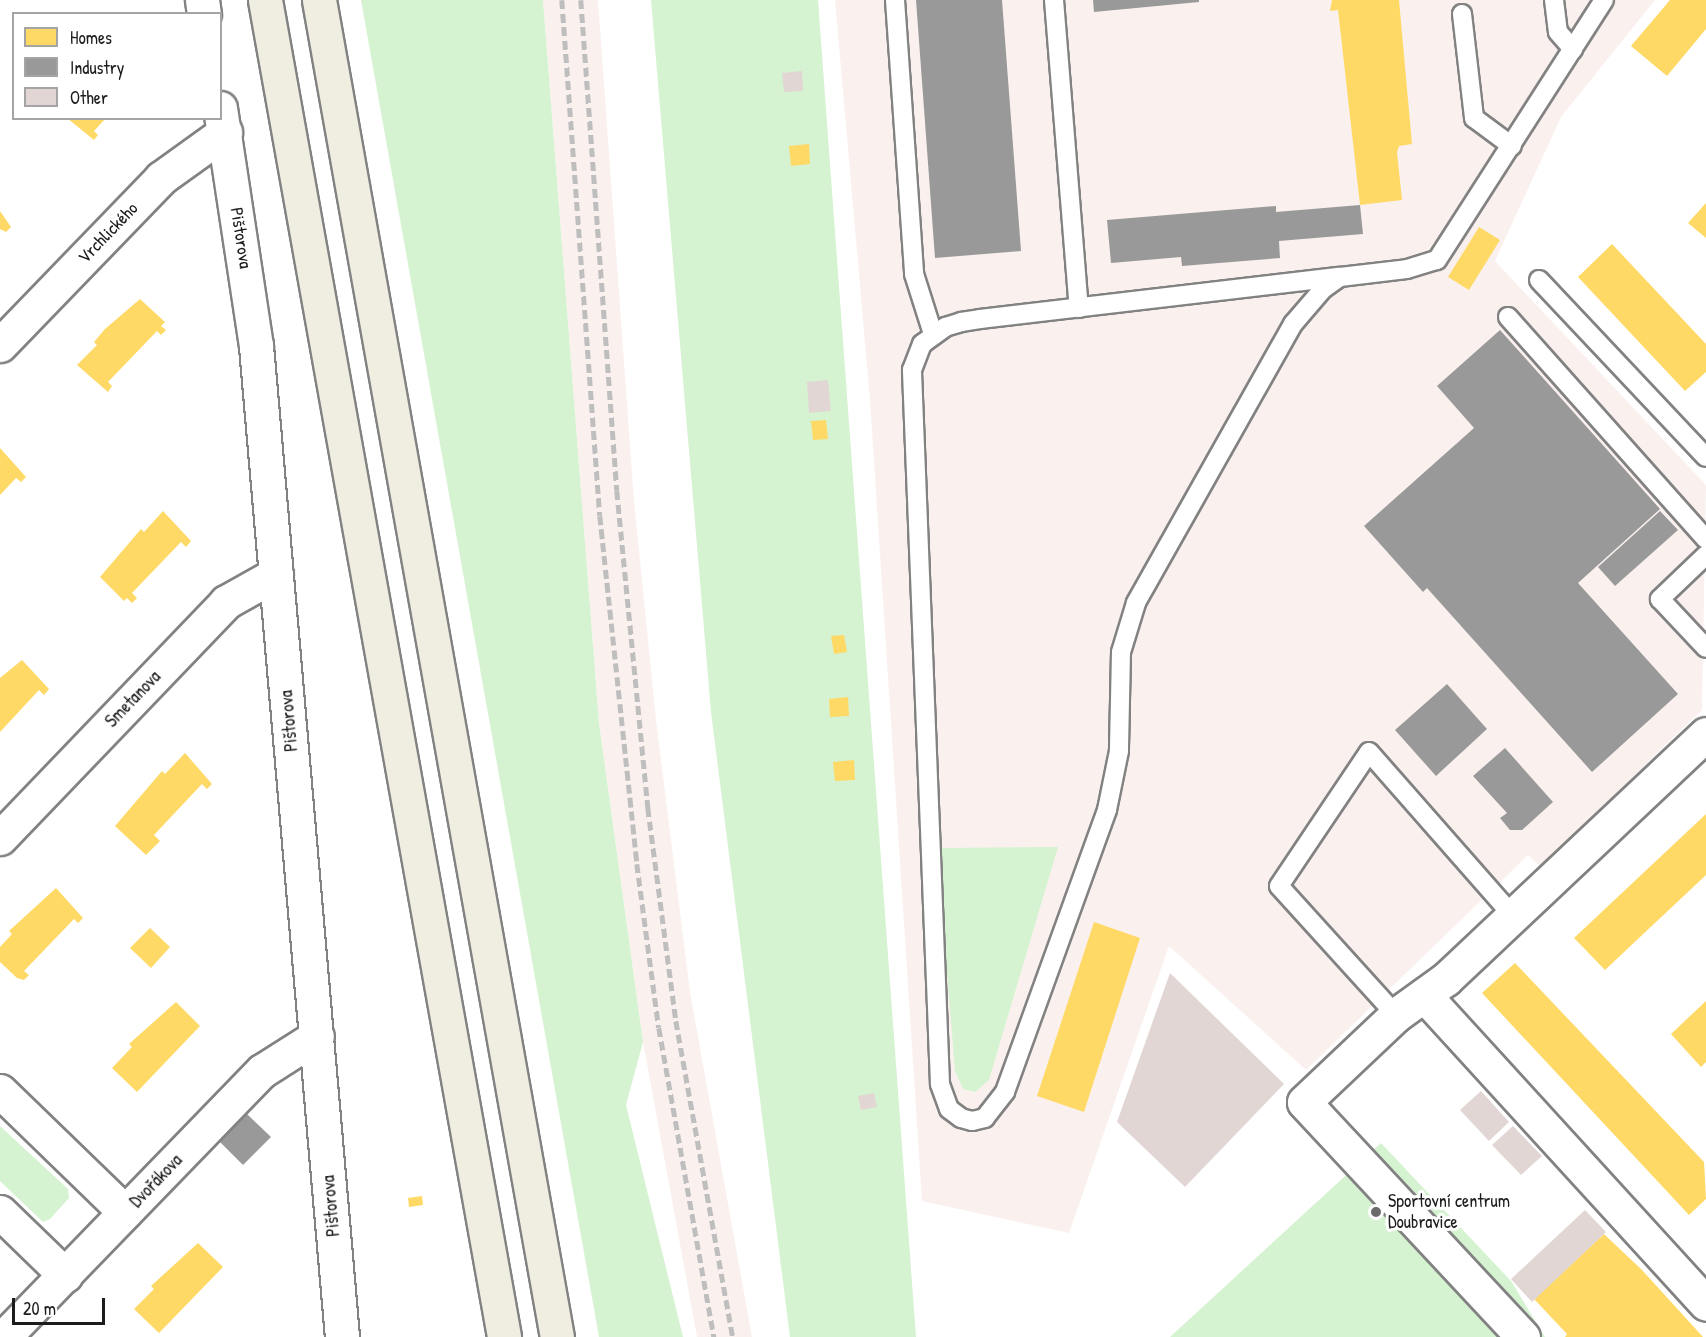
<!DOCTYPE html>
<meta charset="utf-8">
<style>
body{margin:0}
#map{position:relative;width:1706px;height:1337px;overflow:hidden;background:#fff;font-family:"Patrick Hand",sans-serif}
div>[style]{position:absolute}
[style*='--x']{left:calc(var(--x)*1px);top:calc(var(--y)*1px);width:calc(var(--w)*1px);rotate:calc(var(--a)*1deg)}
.built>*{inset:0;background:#faf1ee}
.green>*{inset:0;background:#d6f3d1}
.homes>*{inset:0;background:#ffd966}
.industry>*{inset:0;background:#999}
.building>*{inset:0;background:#e1d6d3}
.roads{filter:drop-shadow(2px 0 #828282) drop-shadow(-2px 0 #828282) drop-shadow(0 2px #828282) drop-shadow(0 -2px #828282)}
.service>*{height:18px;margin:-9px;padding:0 9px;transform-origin:9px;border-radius:9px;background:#fff}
.minor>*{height:33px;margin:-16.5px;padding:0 16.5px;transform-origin:16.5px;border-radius:16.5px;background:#fff}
.trunk>*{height:33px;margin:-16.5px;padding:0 16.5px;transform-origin:16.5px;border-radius:16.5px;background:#f0ede1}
.rail>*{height:4.5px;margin-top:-2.25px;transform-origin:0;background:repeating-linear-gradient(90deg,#bebebe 0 9px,transparent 0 13.5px)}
.dots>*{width:16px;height:16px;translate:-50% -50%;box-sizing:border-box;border:3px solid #fff;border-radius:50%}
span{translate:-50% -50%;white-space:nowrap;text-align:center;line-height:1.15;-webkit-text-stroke:6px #fff;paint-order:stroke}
.street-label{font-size:18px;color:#1c1c1c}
.poi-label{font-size:18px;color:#1c1c1c}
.left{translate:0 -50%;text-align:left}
.legend{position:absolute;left:12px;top:12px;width:210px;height:108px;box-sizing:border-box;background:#fff;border:2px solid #a4a4a4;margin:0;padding:8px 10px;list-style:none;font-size:18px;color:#1c1c1c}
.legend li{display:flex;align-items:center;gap:12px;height:30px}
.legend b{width:30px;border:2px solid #a4a4a4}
.scale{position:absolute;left:12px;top:1298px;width:93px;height:27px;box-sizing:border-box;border:3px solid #1c1c1c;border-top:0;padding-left:8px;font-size:18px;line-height:21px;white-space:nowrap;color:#1c1c1c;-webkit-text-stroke:4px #fff;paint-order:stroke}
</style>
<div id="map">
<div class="built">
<i style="clip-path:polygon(543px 0,598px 0,634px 501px,656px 720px,690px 992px,752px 1337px,697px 1337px,643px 1042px,599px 723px)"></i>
<i style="clip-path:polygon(835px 0,1655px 0,1561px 117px,1495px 261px,1706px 485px,1702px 710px,1540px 866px,1528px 855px,1306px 1070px,1169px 946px,1069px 1233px,922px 1201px,870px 400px)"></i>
</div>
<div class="green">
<i style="clip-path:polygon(361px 0,543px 0,599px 723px,643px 1042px,626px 1105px,683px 1337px,599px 1337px)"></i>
<i style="clip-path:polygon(651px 0,818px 0,916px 1337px,790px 1337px,711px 712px)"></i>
<i style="clip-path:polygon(1058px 847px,989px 1080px,975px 1092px,963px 1089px,955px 1071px,937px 848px)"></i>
<i style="clip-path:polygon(0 1126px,68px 1189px,69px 1198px,50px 1219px,43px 1222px,0 1181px)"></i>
<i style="clip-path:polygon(1381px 1143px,1511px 1281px,1545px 1337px,1170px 1337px)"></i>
</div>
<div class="homes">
<i style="clip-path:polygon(1332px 0,1399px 0,1412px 144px,1399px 146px,1397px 152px,1402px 200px,1360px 205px,1338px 10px,1330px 11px)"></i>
<i style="clip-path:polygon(1670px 0,1706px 0,1706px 29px,1667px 76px,1631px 46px)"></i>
<i style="clip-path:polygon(67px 118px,106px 118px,94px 131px,98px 135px,94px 140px)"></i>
<i style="clip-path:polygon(809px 144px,810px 164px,791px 166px,789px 146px)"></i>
<i style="clip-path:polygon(1706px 203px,1706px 238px,1688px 223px)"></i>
<i style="clip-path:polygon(0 211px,11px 227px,6px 232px,0 229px)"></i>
<i style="clip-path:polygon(1479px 227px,1500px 240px,1469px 290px,1448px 277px)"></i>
<i style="clip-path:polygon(1612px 244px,1706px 344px,1706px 372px,1685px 391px,1578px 277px)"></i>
<i style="clip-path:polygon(140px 299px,165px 322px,161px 326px,166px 330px,161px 335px,157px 331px,108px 382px,112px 386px,108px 392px,77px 365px,97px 345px,94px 342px,105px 329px)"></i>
<i style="clip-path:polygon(826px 420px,828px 439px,813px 440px,811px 421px)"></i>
<i style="clip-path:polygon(0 448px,26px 477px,21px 482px,16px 478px,0 495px)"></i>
<i style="clip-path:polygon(163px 511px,191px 541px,186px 547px,181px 542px,132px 593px,137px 598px,132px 603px,127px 598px,124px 601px,100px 577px,141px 529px,144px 532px)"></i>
<i style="clip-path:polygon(844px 635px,847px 652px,834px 654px,831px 636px)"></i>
<i style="clip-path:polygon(22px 660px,49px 689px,44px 695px,39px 690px,0 732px,0 678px)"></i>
<i style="clip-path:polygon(848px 697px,849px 716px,830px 717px,829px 699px)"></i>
<i style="clip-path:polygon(185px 753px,212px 784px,207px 789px,202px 784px,154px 835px,160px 841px,146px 855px,115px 826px,162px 771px,165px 774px)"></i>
<i style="clip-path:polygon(854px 760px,855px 780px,835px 781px,833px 762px)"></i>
<i style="clip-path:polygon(1706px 814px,1706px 875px,1605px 970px,1574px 938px)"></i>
<i style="clip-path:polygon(56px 888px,83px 918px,78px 923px,74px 919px,24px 971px,29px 975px,24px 980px,17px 978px,0 962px,0 947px,12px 934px,9px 931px)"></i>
<i style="clip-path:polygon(1094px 922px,1140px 938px,1084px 1112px,1037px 1096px)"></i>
<i style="clip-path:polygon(150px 928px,170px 947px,151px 968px,130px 948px)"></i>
<i style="clip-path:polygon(1515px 963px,1704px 1162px,1706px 1199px,1689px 1215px,1482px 993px)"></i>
<i style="clip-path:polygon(1706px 1001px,1706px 1062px,1701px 1067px,1671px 1034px)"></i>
<i style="clip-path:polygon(176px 1002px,200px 1026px,137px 1092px,112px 1068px,132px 1047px,129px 1044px)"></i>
<i style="clip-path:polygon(422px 1196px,423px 1205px,409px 1207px,408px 1198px)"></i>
<i style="clip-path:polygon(1604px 1234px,1642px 1270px,1703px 1337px,1565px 1337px,1567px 1334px,1534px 1299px)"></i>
<i style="clip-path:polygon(198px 1243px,223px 1267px,159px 1333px,134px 1309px,154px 1289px,151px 1286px)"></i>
</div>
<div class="industry">
<i style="clip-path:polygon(916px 0,1002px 0,1021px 251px,935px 258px)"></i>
<i style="clip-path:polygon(1093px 0,1199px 0,1199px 2px,1094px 12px)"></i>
<i style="clip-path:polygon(1360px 205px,1363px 234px,1279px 241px,1280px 258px,1182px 266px,1181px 257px,1111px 263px,1107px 220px,1276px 206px,1276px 212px)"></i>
<i style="clip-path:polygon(1500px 330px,1660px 509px,1578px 583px,1678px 694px,1592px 772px,1427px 588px,1423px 592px,1364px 526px,1474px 428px,1437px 386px)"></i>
<i style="clip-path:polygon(1660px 511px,1678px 530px,1615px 586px,1598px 567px)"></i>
<i style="clip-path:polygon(1447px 684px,1487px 729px,1436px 776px,1395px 730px)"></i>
<i style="clip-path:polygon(1505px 748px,1553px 802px,1522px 830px,1510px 830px,1500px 818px,1507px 813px,1473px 776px)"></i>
<i style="clip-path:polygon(247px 1114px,271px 1137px,243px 1165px,220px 1142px)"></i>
</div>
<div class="building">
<i style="clip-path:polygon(802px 71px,803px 91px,784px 92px,782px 73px)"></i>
<i style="clip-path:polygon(828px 380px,831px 411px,809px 413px,807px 382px)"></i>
<i style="clip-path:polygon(1170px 973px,1284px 1084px,1185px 1187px,1117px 1122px)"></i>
<i style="clip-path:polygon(1481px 1091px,1509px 1122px,1489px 1141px,1460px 1110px)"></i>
<i style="clip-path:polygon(874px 1093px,877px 1107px,861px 1110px,858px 1096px)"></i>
<i style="clip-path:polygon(1513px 1126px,1542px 1156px,1521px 1175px,1492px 1145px)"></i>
<i style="clip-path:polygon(1585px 1210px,1606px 1232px,1532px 1302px,1511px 1279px)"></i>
</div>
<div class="roads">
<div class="service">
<i style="--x:895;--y:0;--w:275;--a:86"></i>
<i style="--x:914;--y:274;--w:63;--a:72.4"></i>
<i style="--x:1054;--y:0;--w:309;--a:85.4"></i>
<i style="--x:1554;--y:0;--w:32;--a:83"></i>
<i style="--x:1558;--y:32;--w:23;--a:49"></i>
<i style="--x:1462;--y:14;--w:105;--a:83.4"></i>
<i style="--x:1474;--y:118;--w:47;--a:36.4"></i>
<i style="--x:1340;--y:277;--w:21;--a:145"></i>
<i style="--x:1323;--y:289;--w:46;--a:130.6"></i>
<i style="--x:1293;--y:324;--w:320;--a:119.4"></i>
<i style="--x:1136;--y:603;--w:51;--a:107"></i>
<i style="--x:1121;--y:652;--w:99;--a:91.2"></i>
<i style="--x:1119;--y:751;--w:60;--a:101.5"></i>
<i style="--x:1107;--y:810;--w:300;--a:109.9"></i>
<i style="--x:1005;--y:1092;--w:33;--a:128"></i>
<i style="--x:985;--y:1118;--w:13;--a:167"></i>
<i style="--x:972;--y:1121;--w:11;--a:-165"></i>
<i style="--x:961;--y:1118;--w:15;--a:-143"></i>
<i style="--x:949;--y:1109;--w:27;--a:-110"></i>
<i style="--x:940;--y:1084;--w:715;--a:-92.25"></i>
<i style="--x:912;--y:370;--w:28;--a:-69"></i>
<i style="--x:922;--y:344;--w:29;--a:-36"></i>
<i style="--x:945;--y:327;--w:17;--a:-17"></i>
<i style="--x:961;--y:322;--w:19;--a:-9"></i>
<i style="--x:980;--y:319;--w:362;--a:-6.7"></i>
<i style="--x:1340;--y:277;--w:67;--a:-6.8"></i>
<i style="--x:1407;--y:269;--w:31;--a:-17"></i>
<i style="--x:1437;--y:260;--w:309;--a:-57.3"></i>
<i style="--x:1539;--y:280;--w:243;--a:46.7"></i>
<i style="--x:1508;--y:317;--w:297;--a:48.3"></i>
<i style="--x:1706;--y:555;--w:64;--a:136.3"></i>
<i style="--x:1660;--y:599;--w:67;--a:46.8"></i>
<i style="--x:1396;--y:1015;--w:174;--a:-132.2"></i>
<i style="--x:1279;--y:886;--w:161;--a:-56.1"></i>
<i style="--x:1369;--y:752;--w:218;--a:48.7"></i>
</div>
<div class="minor">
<i style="--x:202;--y:0;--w:14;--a:82"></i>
<i style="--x:220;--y:108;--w:241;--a:81.4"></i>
<i style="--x:256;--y:346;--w:995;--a:85.04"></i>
<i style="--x:0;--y:345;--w:232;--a:-46"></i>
<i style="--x:161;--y:178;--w:79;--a:-35.7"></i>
<i style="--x:0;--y:838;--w:327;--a:-46.2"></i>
<i style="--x:226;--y:602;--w:57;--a:-29.2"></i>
<i style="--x:1424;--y:995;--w:418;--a:47.6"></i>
<i style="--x:0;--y:1091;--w:174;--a:44.1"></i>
<i style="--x:0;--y:1212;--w:91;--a:44.1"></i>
<i style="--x:4;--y:1337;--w:371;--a:-45.9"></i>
<i style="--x:262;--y:1071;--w:65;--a:-32.5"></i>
<i style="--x:1523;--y:1337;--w:321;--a:-133"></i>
<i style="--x:1304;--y:1102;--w:127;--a:-43.4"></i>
<i style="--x:1396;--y:1015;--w:62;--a:-35.8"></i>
<i style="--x:1446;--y:979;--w:357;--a:-43.3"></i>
</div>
<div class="trunk">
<i style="--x:265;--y:0;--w:1358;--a:79.86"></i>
<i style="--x:319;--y:0;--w:1358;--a:79.91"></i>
</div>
</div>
<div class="rail">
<i style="--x:562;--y:0;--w:517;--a:85.79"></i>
<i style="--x:600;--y:516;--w:350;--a:83.9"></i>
<i style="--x:637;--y:864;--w:165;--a:82.4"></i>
<i style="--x:659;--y:1028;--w:314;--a:79.9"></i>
<i style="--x:581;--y:0;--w:492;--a:85.8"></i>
<i style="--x:617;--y:491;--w:319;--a:84.4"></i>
<i style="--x:648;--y:808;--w:215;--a:82.5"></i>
<i style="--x:676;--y:1021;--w:321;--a:79.8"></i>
</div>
<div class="dots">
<i style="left:1376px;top:1212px;background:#6b6b6b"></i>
</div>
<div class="street-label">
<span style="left:108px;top:233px;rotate:-46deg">Vrchlického</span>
<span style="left:241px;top:238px;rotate:81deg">Pištorova</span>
<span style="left:133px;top:699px;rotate:-46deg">Smetanova</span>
<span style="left:289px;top:721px;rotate:-95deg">Pištorova</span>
<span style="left:156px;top:1181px;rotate:-46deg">Dvořákova</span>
<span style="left:331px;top:1206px;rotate:-95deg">Pištorova</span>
</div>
<div class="poi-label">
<span class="left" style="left:1388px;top:1212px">Sportovní centrum<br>Doubravice</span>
</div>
<ul class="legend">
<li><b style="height:16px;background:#ffd966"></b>Homes</li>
<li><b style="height:16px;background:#999"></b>Industry</li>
<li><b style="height:16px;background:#e1d6d3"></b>Other</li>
</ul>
<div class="scale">20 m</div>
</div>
